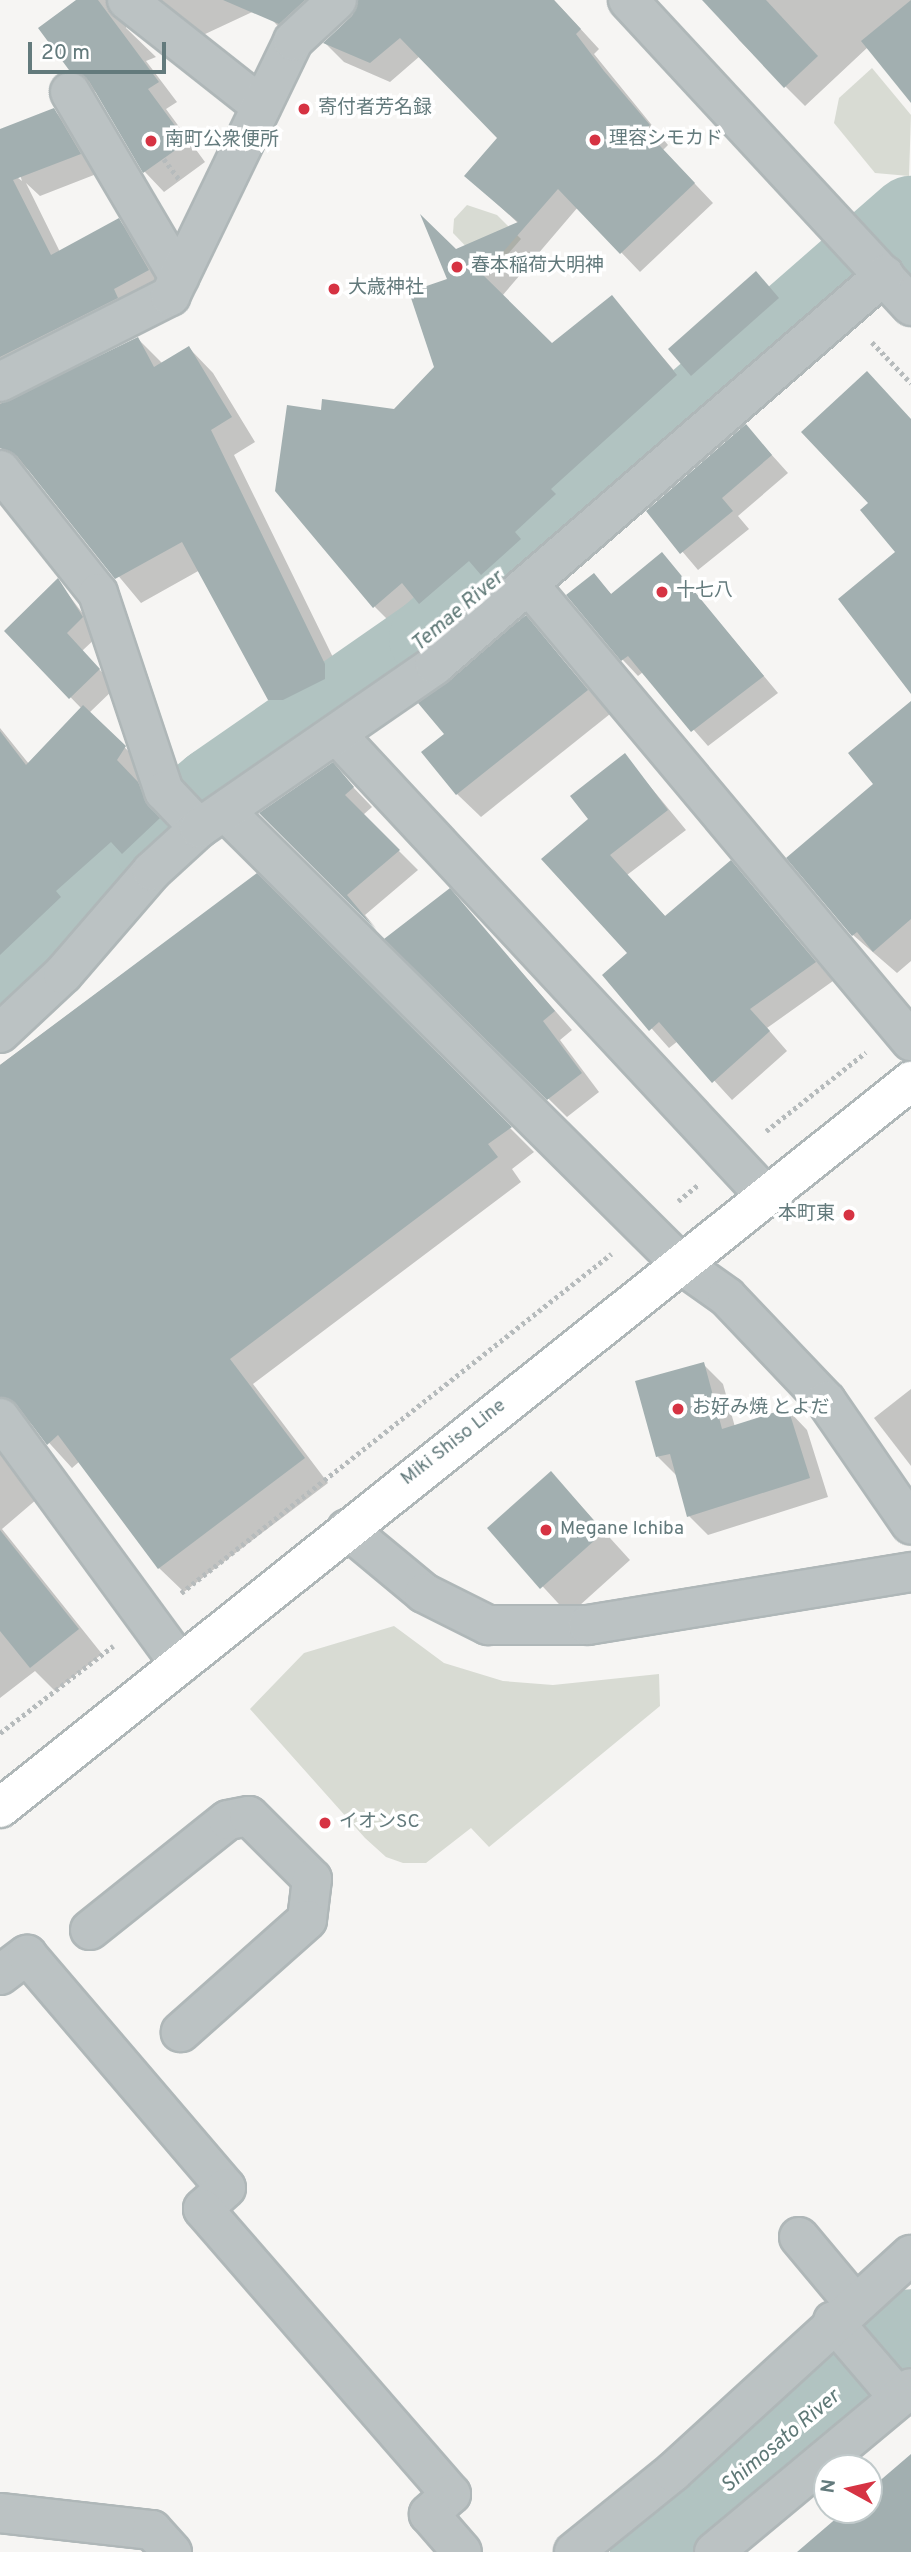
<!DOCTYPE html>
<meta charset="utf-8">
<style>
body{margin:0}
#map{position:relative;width:911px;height:2552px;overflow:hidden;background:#f6f5f3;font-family:Overpass,"Noto Sans JP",sans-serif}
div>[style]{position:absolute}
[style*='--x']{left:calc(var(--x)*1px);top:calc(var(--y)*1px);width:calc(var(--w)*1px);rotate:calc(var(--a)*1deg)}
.green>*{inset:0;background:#d8dbd3}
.shadow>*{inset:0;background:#0003}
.river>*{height:84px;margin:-42px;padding:0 42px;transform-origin:42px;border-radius:42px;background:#b1c3c1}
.building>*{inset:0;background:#a2afb0}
.path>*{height:4.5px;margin-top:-2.25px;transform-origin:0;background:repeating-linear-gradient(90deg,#b6bbbc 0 3.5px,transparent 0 7px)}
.roads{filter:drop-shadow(2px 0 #afb7b8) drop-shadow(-2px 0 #afb7b8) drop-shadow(0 2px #afb7b8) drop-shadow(0 -2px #afb7b8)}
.minor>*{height:38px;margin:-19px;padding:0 19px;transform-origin:19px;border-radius:19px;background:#bbc2c3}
.major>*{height:38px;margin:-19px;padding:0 19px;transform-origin:19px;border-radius:19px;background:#fff}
.dots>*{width:19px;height:19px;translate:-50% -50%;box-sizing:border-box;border:4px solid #fff;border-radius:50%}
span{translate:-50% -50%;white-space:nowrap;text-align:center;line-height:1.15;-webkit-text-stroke:7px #fff;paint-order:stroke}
.poi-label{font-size:19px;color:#637a7c}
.left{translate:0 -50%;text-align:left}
.right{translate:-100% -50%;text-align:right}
.street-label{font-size:19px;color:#637a7c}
.water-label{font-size:21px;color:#5e7876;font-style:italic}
.north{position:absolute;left:813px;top:2454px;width:70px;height:70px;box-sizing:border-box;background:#fff;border:2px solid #c1cacb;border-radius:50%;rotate:278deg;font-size:19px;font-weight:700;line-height:28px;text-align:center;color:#637a7c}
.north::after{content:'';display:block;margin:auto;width:24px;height:32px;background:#d63343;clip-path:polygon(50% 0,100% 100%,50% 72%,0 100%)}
.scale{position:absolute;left:28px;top:42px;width:138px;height:32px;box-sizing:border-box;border:4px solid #637a7c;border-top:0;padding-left:9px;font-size:21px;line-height:24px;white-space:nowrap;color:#637a7c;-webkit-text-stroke:5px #fff;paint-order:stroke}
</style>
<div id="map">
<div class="green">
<i style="clip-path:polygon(872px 68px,911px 115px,909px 176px,875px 173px,834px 123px,839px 98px)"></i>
<i style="clip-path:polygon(467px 205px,497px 215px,521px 239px,508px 254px,493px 262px,478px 259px,453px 233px,454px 219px)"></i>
<i style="clip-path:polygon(394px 1626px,444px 1663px,503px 1681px,553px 1685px,659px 1674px,660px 1706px,489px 1847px,471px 1828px,426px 1863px,403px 1863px,386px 1857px,365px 1838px,250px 1709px,304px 1653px)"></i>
</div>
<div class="shadow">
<i style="clip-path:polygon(79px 0,137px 0,128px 7px,126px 28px,156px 57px,146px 61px,177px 102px,166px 109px,205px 162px,164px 192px,145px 172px,98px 94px,70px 69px)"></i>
<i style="clip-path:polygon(152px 0,355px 0,290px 39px,261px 8px,203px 35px,161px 1px)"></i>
<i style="clip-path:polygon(360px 0,554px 0,599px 49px,594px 54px,668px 145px,663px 150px,713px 203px,640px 272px,578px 207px,502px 296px,552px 345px,612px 298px,695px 395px,569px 509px,574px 515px,533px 552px,539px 559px,502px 593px,489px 580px,439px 622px,420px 603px,394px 626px,375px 607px,322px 412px,394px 411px,436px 367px,456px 251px,519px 224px,467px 176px,499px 138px,420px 56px,390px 82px,344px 62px,325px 43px,359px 8px)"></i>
<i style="clip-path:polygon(710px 0,911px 0,911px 101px,868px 47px,805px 106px,739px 40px)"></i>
<i style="clip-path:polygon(53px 110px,73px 129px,99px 173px,40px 196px,26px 183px,60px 252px,118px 220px,143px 244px,173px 295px,14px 387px,2px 405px,138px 339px,163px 364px,189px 348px,213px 373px,255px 442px,234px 455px,349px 690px,349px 704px,308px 723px,294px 723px,269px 699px,200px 570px,141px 603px,36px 477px,0 444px,0 164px,22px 181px,5px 129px)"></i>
<i style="clip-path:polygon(756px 274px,797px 319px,712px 394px,670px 349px)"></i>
<i style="clip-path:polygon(746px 426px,788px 473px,738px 516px,749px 529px,698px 570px,648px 511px)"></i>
<i style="clip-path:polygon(662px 554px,778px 693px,708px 746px,643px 672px,638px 676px,623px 660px,568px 595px,594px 575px,612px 595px)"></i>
<i style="clip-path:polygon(58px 581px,99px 635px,82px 651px,116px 687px,89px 713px,149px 771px,141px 786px,162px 809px,172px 832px,79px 916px,84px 922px,44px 960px,55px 972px,20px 1002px,6px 988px,0 993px,0 728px,29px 764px,82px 709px,6px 631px)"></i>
<i style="clip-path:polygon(526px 618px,610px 714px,481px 817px,457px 794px,447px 734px)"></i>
<i style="clip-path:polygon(911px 725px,911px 961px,897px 973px,853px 935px,789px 858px,876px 785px)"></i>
<i style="clip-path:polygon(625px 756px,686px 830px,627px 875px,666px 917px,731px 862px,833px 981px,767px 1028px,787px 1051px,732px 1100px,678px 1041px,669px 1048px,604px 975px,630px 954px,590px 819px)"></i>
<i style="clip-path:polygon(332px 765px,372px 807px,363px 815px,418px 870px,365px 915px,376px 928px,261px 814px)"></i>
<i style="clip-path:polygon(256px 875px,534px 1152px,512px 1169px,521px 1182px,253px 1384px,328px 1483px,184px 1592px,159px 1568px,80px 1461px,72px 1468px,31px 1423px,11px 1425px,37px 1499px,2px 1529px,102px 1654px,55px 1691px,35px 1671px,0 1698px,0 1065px)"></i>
<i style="clip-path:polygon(450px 891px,572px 1030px,560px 1040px,599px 1092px,567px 1117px,387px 939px)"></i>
<i style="clip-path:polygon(703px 1364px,723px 1384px,735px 1427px,788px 1410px,807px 1430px,828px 1497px,708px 1535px,689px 1516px,677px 1476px,658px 1457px)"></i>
<i style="clip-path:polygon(911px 1389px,911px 1466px,874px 1418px)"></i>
<i style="clip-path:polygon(551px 1473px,630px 1560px,569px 1615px,489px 1528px)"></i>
</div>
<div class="river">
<i style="--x:0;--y:997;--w:219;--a:-45.9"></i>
<i style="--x:152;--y:840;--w:80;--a:-39.4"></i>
<i style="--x:214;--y:789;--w:264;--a:-34.8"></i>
<i style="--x:431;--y:638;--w:638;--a:-41.19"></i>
<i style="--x:652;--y:2552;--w:340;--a:-40.5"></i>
</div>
<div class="building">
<i style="clip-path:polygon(76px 0,98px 0,159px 82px,148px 89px,187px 142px,143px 173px,89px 81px,69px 70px,38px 28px)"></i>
<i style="clip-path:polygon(223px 0,305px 0,279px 24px)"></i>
<i style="clip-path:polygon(358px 0,554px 0,581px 29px,576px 34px,604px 71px,650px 125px,645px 130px,695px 183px,620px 254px,558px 189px,483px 275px,552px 343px,612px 295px,677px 375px,551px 489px,556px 494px,515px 532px,521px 539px,481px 575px,469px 561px,419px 604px,402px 583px,373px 608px,275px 491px,287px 405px,321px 410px,322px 399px,394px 409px,434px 367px,409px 292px,447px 279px,420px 214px,456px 249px,518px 222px,464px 176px,497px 138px,400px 38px,370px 63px,323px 43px,352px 16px)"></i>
<i style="clip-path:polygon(702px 0,766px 0,818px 56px,784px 88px)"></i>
<i style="clip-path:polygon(911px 0,911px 103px,861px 41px)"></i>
<i style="clip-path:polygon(54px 108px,81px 154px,13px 180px,51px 255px,119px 218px,149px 270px,114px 289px,118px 298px,0 357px,0 129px)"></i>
<i style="clip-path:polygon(756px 271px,779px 298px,691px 376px,668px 349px)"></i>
<i style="clip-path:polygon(138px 337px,154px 367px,189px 346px,232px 417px,211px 430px,325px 664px,325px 679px,283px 700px,268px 700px,182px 542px,115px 579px,17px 456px,0 448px,0 404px)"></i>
<i style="clip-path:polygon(867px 371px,911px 419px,911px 694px,838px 599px,895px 552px,860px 510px,868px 503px,801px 432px)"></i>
<i style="clip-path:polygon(746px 424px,772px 455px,722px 498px,733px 511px,680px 554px,646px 511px)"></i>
<i style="clip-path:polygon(662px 552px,764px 676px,691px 732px,628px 656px,621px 661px,566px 595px,594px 573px,611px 594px)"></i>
<i style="clip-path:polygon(58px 578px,83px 617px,67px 633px,100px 669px,69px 699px,4px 631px)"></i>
<i style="clip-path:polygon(526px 615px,588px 690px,456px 795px,421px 752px,444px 734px,418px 703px)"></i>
<i style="clip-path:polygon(911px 701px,911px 919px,873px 952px,857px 932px,852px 936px,786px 858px,873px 784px,848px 753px)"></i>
<i style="clip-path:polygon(83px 705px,126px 746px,117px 760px,138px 782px,148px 806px,160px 818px,122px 854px,111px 842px,56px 891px,61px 897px,0 955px,0 731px,26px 765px)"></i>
<i style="clip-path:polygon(625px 753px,668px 810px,610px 855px,665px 916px,731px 860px,816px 962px,750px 1009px,770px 1031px,712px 1083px,659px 1022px,649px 1031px,602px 975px,627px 953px,541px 859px,588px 819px,570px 796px)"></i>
<i style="clip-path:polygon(333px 762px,354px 787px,345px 795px,400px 850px,347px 895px,377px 931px,259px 813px)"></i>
<i style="clip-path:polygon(257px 873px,512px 1127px,488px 1144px,498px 1157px,230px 1359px,305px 1458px,158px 1569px,58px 1435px,47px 1445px,17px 1405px,0 1397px,0 1065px)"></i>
<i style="clip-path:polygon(450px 888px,555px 1011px,543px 1021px,582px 1073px,547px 1100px,384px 939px)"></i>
<i style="clip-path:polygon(704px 1362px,722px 1429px,788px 1408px,810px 1478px,687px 1517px,670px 1454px,656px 1457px,635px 1381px)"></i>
<i style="clip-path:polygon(551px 1471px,604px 1532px,540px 1589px,487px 1528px)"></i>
<i style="clip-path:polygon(0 1530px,79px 1629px,30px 1668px,0 1631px)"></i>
<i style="clip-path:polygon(911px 2454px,911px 2552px,797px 2552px,846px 2510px,869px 2510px,869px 2490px)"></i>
</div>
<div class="path">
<i style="--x:164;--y:159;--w:26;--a:53"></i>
<i style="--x:872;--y:342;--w:57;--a:46.4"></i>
<i style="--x:766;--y:1131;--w:127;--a:-38.3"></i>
<i style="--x:678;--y:1201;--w:27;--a:-39"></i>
<i style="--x:181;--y:1593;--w:548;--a:-38.25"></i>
<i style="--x:0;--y:1733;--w:143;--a:-37.6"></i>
</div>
<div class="roads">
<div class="minor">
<i style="--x:127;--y:0;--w:171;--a:38.3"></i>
<i style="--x:628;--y:0;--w:417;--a:47.2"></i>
<i style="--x:70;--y:92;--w:215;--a:59.5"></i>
<i style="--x:0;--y:382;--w:191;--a:-26.8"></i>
<i style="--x:170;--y:296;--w:283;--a:-64.2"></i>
<i style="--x:293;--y:41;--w:60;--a:-43"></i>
<i style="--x:0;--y:470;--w:157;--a:51.5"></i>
<i style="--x:98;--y:593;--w:209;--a:71.6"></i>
<i style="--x:164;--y:791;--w:51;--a:46.6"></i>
<i style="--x:529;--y:585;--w:595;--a:50.05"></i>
<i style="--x:337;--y:735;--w:630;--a:47.06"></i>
<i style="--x:225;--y:811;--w:644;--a:44.81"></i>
<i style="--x:682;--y:1265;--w:55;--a:35.4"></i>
<i style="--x:727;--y:1297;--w:144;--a:46.4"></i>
<i style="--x:826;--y:1401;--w:150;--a:55.4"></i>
<i style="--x:0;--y:1033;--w:86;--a:-43.1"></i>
<i style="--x:63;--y:974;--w:136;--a:-49.2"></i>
<i style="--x:152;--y:871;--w:64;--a:-42.5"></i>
<i style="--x:199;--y:828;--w:287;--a:-34.6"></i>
<i style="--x:435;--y:665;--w:595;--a:-40.98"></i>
<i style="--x:0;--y:1418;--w:305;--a:53.8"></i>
<i style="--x:347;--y:1529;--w:100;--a:39.7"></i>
<i style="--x:424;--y:1593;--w:72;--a:26.6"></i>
<i style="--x:488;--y:1625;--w:100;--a:0"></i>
<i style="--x:588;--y:1625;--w:327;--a:-9.3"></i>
<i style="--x:90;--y:1930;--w:176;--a:-38.6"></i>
<i style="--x:228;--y:1820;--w:21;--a:-11"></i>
<i style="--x:249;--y:1816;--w:89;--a:45"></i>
<i style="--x:312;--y:1879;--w:41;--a:97"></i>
<i style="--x:307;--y:1920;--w:169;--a:138.4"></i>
<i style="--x:0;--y:1975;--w:34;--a:-37"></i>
<i style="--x:27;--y:1955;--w:306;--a:49.5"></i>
<i style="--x:226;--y:2188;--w:31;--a:138"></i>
<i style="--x:203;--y:2209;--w:378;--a:49"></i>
<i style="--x:451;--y:2494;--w:30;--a:138"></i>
<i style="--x:429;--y:2514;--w:50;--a:49"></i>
<i style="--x:799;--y:2237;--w:87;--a:50.1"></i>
<i style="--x:833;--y:2321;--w:101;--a:49.4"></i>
<i style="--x:0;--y:2513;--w:153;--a:6.4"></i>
<i style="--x:152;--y:2530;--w:30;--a:48"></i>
<i style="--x:574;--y:2552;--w:127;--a:-38.9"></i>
<i style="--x:673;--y:2472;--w:322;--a:-42.4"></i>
<i style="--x:714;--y:2552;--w:256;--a:-39.8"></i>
</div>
<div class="major">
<i style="--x:0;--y:1808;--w:1166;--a:-38.59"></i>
</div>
</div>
<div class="dots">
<i style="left:304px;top:109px;background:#d63343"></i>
<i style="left:595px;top:140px;background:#d63343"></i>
<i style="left:151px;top:141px;background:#d63343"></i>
<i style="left:457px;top:267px;background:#d63343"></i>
<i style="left:334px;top:289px;background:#d63343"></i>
<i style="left:662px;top:592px;background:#d63343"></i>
<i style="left:849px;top:1215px;background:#d63343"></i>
<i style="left:678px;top:1409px;background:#d63343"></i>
<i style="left:546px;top:1530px;background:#d63343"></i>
<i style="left:325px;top:1823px;background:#d63343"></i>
</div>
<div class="poi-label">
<span class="left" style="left:318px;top:109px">寄付者芳名録</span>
<span class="left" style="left:609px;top:140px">理容シモカド</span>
<span class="left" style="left:165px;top:141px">南町公衆便所</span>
<span class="left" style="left:471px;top:267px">春本稲荷大明神</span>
<span class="left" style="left:348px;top:289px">大歳神社</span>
<span class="left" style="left:676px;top:592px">十七八</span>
<span class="right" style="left:835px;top:1215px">本町東</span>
<span class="left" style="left:692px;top:1409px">お好み焼 とよだ</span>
<span class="left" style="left:560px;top:1530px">Megane Ichiba</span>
<span class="left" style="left:339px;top:1823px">イオンSC</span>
</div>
<div class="street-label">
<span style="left:454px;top:1443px;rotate:-38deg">Miki Shiso Line</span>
</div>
<div class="water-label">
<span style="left:458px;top:612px;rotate:-40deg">Temae River</span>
<span style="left:781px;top:2442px;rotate:-40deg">Shimosato River</span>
</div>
<div class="north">N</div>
<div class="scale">20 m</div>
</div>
